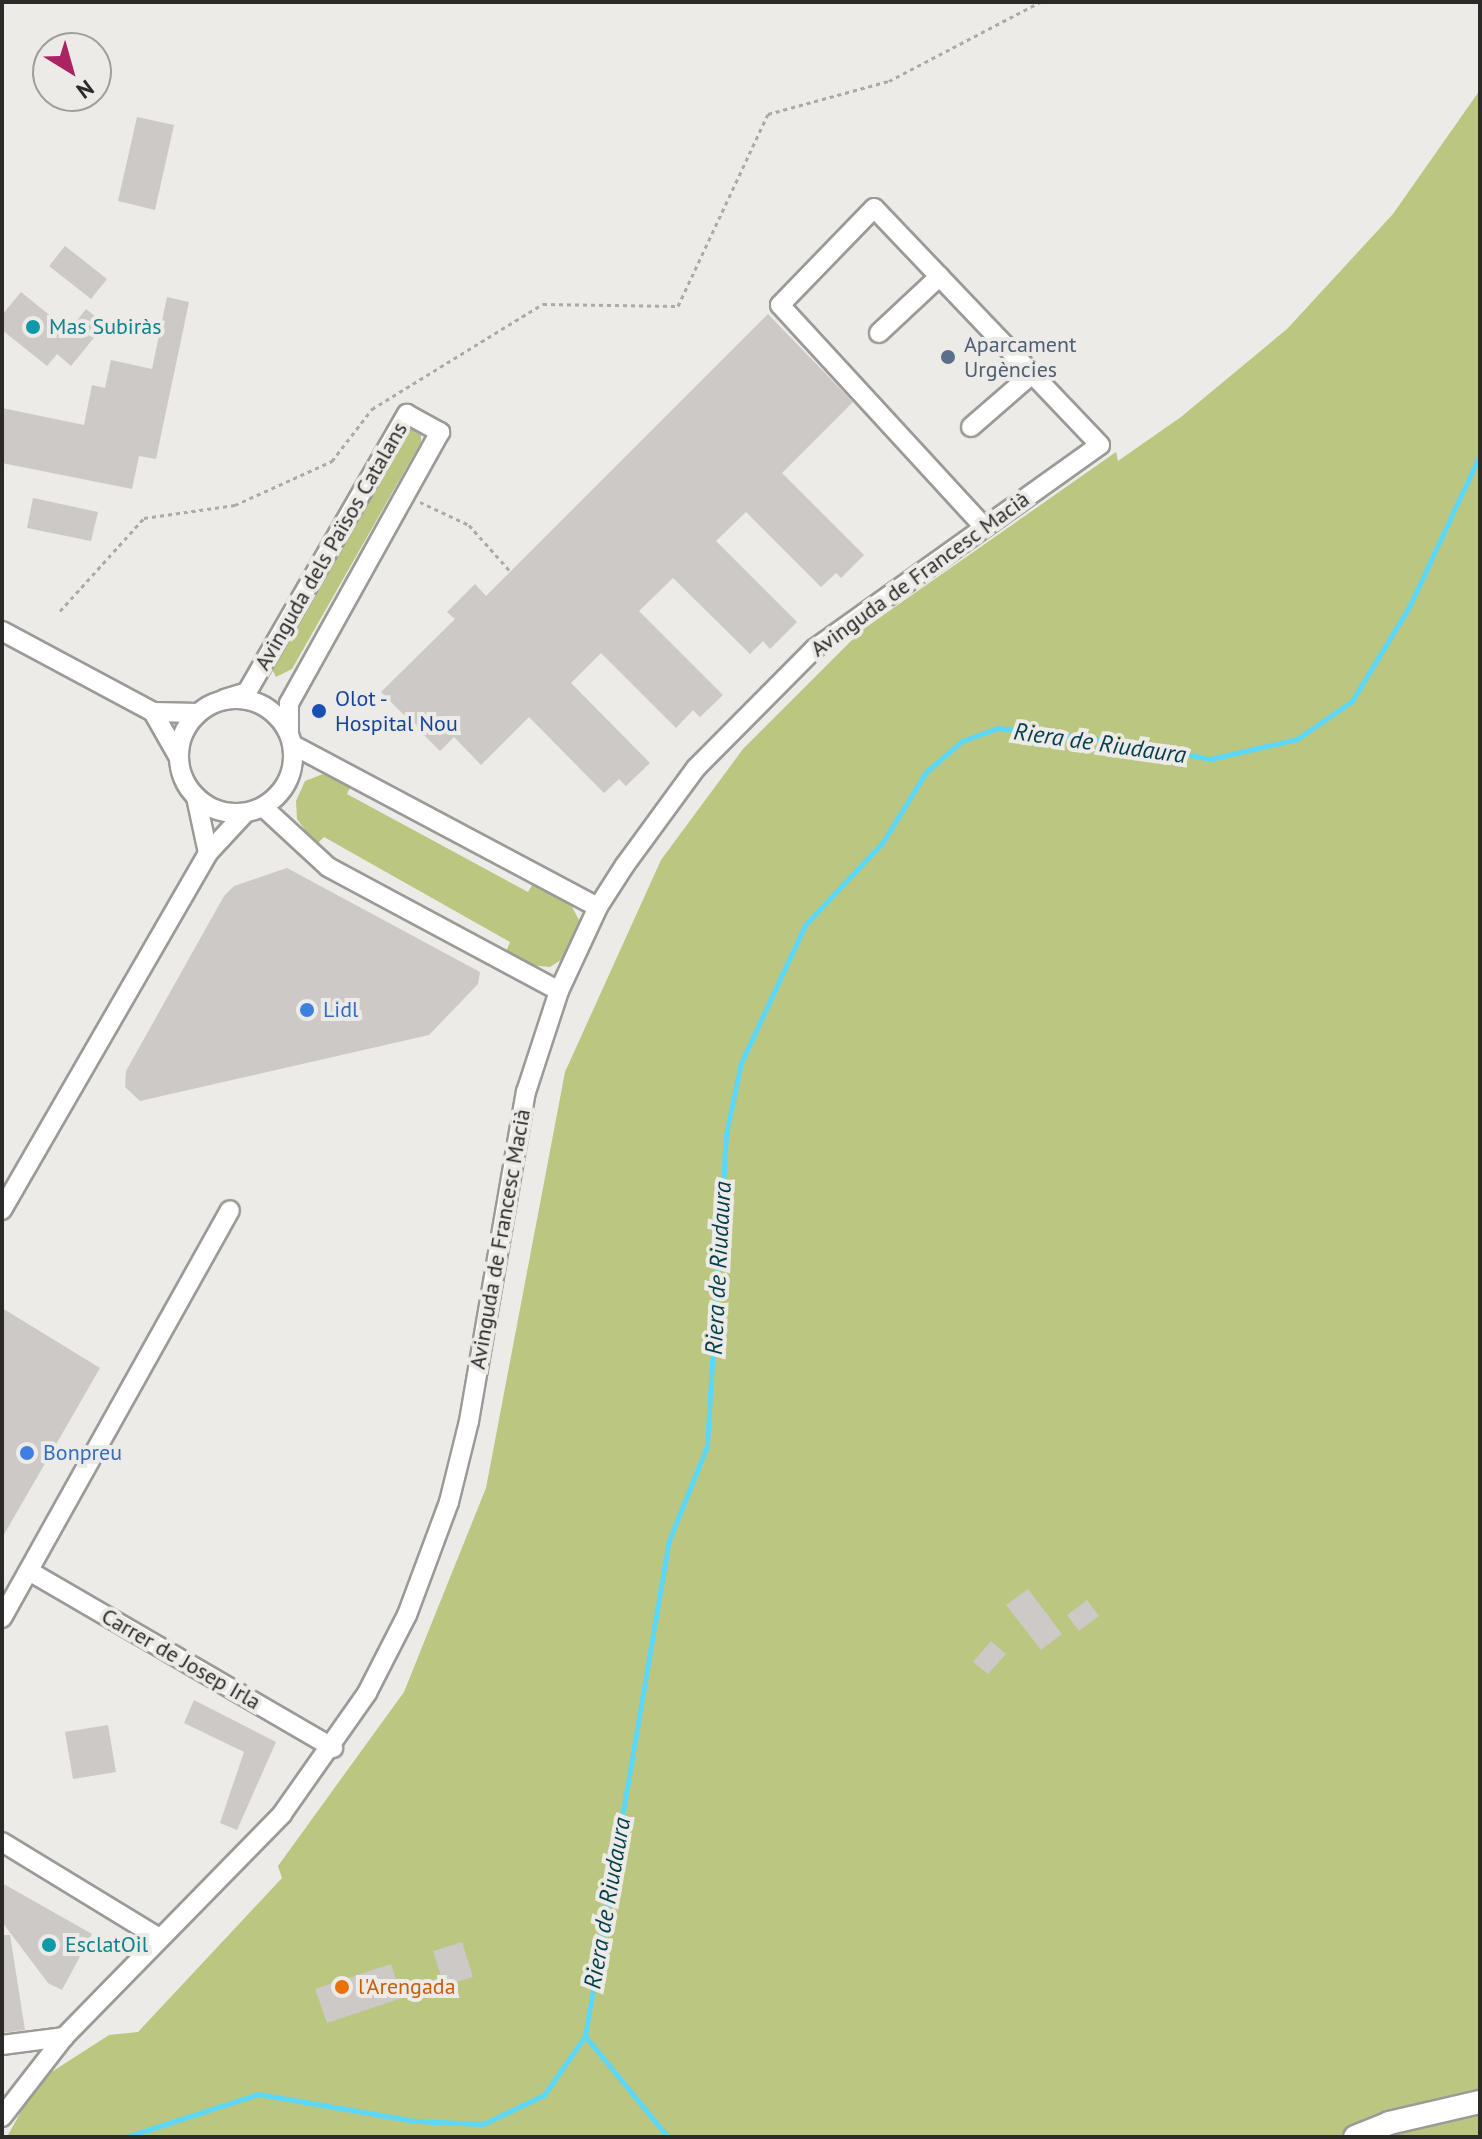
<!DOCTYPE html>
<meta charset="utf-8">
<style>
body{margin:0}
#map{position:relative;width:1482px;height:2139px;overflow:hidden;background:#ecebe7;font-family:"PT Sans",sans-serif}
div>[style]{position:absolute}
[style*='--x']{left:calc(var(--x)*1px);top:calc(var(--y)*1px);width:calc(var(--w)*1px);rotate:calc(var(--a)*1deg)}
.green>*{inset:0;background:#bbc680}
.stream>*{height:5px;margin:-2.5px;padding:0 2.5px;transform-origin:2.5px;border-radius:2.5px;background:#5cd7f8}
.building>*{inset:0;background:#ccc9c7}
.path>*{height:3px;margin-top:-1.5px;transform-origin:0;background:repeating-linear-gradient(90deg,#abaaa7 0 4px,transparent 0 8px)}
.roads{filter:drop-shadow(2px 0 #9c9a97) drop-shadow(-2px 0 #9c9a97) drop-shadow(0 2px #9c9a97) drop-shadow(0 -2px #9c9a97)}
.minor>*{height:18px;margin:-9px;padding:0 9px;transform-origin:9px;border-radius:9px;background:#fff}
.minor>.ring{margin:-9px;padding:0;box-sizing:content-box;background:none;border:18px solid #fff;border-radius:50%}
.major>*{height:22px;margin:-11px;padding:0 11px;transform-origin:11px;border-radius:11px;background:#fff}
.dots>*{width:22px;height:22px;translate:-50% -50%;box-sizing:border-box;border:4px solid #ecebe7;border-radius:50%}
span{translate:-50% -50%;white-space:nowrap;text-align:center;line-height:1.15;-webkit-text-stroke:8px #ecebe7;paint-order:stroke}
.culture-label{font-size:22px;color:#0d838f}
.left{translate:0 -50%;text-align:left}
.service-label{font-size:22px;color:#4e5e75}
.street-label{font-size:22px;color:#2b2a29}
.transit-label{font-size:22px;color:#164399}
.shop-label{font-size:22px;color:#366cbe}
.food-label{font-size:22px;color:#c56008}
.water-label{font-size:24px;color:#023d4b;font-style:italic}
.frame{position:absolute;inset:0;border:4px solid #2b2a29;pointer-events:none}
.north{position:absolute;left:32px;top:32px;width:80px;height:80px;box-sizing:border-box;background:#ecebe7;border:2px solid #9f9e9b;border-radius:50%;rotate:143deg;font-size:22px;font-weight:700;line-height:32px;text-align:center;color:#2b2a29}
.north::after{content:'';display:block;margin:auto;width:28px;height:36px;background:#ab2265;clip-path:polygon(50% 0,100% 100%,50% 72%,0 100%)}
</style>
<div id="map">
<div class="green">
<i style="clip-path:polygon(1480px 90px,1480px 2137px,7px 2137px,29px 2097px,50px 2073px,109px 2035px,138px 2032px,282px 1878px,278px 1866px,404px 1692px,486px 1488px,565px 1072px,661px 860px,743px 749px,862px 630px,1116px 452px,1118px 461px,1181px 417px,1287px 329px,1393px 214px)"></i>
<i style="clip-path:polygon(412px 428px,421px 433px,421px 442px,292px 669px,276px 677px,270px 665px,403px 433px)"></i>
<i style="clip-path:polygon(328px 772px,352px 784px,347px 794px,528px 892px,534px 882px,570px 903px,579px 920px,564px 958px,550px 967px,528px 965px,506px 952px,510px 942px,324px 837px,316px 845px,297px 819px,296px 801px,305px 781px)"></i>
</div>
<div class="stream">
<i style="--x:585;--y:2036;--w:131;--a:50.6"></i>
<i style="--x:126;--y:2137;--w:139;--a:-18"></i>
<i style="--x:258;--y:2094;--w:160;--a:9.7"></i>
<i style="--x:416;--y:2121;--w:67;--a:2.6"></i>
<i style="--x:483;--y:2124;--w:68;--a:-25.4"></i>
<i style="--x:544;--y:2095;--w:72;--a:-55.2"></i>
<i style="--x:585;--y:2036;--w:500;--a:-80.4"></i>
<i style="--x:668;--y:1543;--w:105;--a:-68.1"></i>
<i style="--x:707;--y:1446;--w:313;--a:-86.5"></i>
<i style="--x:726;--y:1134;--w:73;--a:-78.1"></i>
<i style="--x:741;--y:1063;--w:152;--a:-65.1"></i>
<i style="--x:805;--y:925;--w:114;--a:-46.8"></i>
<i style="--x:883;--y:842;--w:82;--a:-58.4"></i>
<i style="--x:926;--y:772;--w:48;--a:-40.7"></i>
<i style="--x:962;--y:741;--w:37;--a:-20"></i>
<i style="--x:997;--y:728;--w:138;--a:6.2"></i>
<i style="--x:1134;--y:743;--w:78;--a:11.9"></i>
<i style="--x:1210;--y:759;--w:89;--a:-12.9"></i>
<i style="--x:1297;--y:739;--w:67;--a:-34.6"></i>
<i style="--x:1352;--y:701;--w:110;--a:-58.8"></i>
<i style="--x:1409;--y:607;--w:168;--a:-65"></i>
</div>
<div class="building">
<i style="clip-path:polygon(137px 117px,174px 125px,155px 210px,118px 201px)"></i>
<i style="clip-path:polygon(65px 246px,107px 279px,91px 299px,49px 266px)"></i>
<i style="clip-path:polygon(21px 292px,69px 331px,86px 309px,105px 324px,71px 366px,57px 354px,47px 366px,2px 330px,2px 315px)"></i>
<i style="clip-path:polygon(167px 297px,189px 302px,156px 459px,139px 456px,132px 489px,2px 463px,2px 408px,84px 425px,92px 385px,105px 388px,111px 360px,152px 369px)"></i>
<i style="clip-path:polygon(768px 314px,853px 402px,782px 473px,864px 555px,841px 578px,836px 573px,821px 587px,746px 512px,716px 541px,797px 622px,770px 649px,763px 641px,750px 654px,673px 578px,639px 611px,723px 695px,700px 717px,693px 710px,676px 728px,601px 653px,571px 683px,650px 763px,626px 786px,619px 779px,604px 793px,529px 717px,481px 765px,454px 737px,440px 751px,381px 692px,455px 619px,447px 612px,475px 584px,486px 596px)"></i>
<i style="clip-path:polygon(33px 498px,98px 512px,91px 541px,27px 528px)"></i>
<i style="clip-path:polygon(287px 868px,480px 972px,478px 984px,429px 1035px,140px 1101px,125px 1087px,126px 1071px,224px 896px,234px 886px)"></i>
<i style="clip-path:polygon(2px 1308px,100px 1368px,2px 1538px)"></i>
<i style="clip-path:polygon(1028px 1589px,1062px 1634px,1041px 1650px,1006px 1605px)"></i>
<i style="clip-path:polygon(1087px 1600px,1099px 1616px,1079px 1631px,1067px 1615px)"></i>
<i style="clip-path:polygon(991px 1641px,1006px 1654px,988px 1674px,973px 1662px)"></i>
<i style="clip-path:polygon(194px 1700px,276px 1742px,237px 1830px,220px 1823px,244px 1752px,184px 1723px)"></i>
<i style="clip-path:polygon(108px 1725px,116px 1772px,73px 1779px,65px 1732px)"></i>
<i style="clip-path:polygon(2px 1883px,92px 1934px,62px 1990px,48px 1983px,2px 1922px)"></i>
<i style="clip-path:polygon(2px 1935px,10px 1935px,25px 2030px,2px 2033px)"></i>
<i style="clip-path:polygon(462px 1942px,473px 1977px,444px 1986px,433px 1951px)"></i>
<i style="clip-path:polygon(391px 1964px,402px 1998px,327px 2023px,315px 1989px)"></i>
</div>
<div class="path">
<i style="--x:420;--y:502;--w:54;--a:25.1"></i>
<i style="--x:469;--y:525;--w:62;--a:48.3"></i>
<i style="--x:60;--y:611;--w:125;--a:-47.9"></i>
<i style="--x:144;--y:518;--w:92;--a:-8.1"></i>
<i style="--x:235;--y:505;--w:107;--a:-24.4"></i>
<i style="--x:332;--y:461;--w:66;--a:-52.4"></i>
<i style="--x:372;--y:409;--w:201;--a:-31.6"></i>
<i style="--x:543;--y:304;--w:135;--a:0.8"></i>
<i style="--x:678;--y:306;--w:212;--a:-64.9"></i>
<i style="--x:768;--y:114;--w:125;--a:-15.3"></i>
<i style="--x:889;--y:81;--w:170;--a:-27.6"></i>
</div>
<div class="roads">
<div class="minor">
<i style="--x:879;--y:333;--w:83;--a:-43.1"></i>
<i style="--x:971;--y:427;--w:81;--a:-41"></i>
<i style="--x:2;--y:631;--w:171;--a:28.2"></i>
<i style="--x:153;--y:712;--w:45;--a:1.3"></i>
<i class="ring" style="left:179px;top:699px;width:96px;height:96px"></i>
<i style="--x:224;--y:699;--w:24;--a:-17"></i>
<i style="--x:247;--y:692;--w:321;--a:-60.1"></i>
<i style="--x:407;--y:414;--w:38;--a:29"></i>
<i style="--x:440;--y:432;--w:310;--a:119.1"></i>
<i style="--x:289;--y:703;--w:30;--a:90"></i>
<i style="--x:153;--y:712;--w:51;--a:60.4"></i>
<i style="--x:293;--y:745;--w:345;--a:28"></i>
<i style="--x:196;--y:797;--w:57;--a:77.9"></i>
<i style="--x:263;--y:807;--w:88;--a:42.7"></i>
<i style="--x:328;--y:867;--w:262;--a:28.2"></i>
<i style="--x:2;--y:1210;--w:412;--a:-60"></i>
<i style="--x:208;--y:853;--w:54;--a:-47.2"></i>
<i style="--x:29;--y:1571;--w:352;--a:30.2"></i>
<i style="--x:2;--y:1618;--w:467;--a:-60.8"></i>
<i style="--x:2;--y:1842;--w:184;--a:31.4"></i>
<i style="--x:2;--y:2045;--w:63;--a:-7.4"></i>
<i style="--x:2;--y:2117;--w:101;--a:-52.2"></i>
<i style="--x:64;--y:2037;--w:312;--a:-45.6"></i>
<i style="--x:282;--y:1814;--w:148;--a:-54.9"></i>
<i style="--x:367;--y:1693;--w:88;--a:-62.9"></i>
<i style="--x:407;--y:1615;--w:121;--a:-69.6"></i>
<i style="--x:449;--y:1502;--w:83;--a:-76.1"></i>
<i style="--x:469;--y:1421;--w:334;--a:-80.2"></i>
<i style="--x:526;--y:1092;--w:106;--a:-71.9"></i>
<i style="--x:559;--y:991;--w:93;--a:-65.1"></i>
<i style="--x:598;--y:907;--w:50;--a:-57.3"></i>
<i style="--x:625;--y:865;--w:120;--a:-53.8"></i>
<i style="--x:696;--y:768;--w:168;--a:-45.2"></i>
<i style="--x:814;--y:649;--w:351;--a:-35.5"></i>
<i style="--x:1100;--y:445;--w:327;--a:-133.6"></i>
<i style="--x:874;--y:208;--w:135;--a:134.1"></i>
<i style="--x:780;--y:305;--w:301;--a:47.4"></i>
</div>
<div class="major">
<i style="--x:1355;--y:2137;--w:37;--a:-22"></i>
<i style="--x:1389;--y:2123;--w:93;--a:-13"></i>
</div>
</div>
<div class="dots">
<i style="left:33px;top:327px;background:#0f9aa8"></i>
<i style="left:948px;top:357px;background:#5c6f8a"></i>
<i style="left:319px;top:711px;background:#1a4fb4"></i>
<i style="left:307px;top:1010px;background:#3f7fe0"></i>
<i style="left:27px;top:1453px;background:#3f7fe0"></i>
<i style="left:49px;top:1945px;background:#0f9aa8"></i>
<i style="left:342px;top:1987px;background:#e8710a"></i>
</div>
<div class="culture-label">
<span class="left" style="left:49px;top:327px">Mas Subiràs</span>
<span class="left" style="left:65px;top:1945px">EsclatOil</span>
</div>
<div class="service-label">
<span class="left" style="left:964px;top:357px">Aparcament<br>Urgències</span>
</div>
<div class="street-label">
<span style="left:331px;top:546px;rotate:-60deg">Avinguda dels Països Catalans</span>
<span style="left:920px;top:574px;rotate:-36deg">Avinguda de Francesc Macià</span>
<span style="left:500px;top:1239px;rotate:-80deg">Avinguda de Francesc Macià</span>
<span style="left:181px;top:1659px;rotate:30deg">Carrer de Josep Irla</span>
</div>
<div class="transit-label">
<span class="left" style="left:335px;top:711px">Olot -<br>Hospital Nou</span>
</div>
<div class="shop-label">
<span class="left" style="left:323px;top:1010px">Lidl</span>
<span class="left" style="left:43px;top:1453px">Bonpreu</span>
</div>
<div class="food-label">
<span class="left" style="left:358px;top:1987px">l'Arengada</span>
</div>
<div class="water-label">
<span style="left:1100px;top:743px;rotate:8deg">Riera de Riudaura</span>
<span style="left:718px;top:1268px;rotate:-87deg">Riera de Riudaura</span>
<span style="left:607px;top:1903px;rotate:-80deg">Riera de Riudaura</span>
</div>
<div class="frame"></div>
<div class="north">N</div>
</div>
